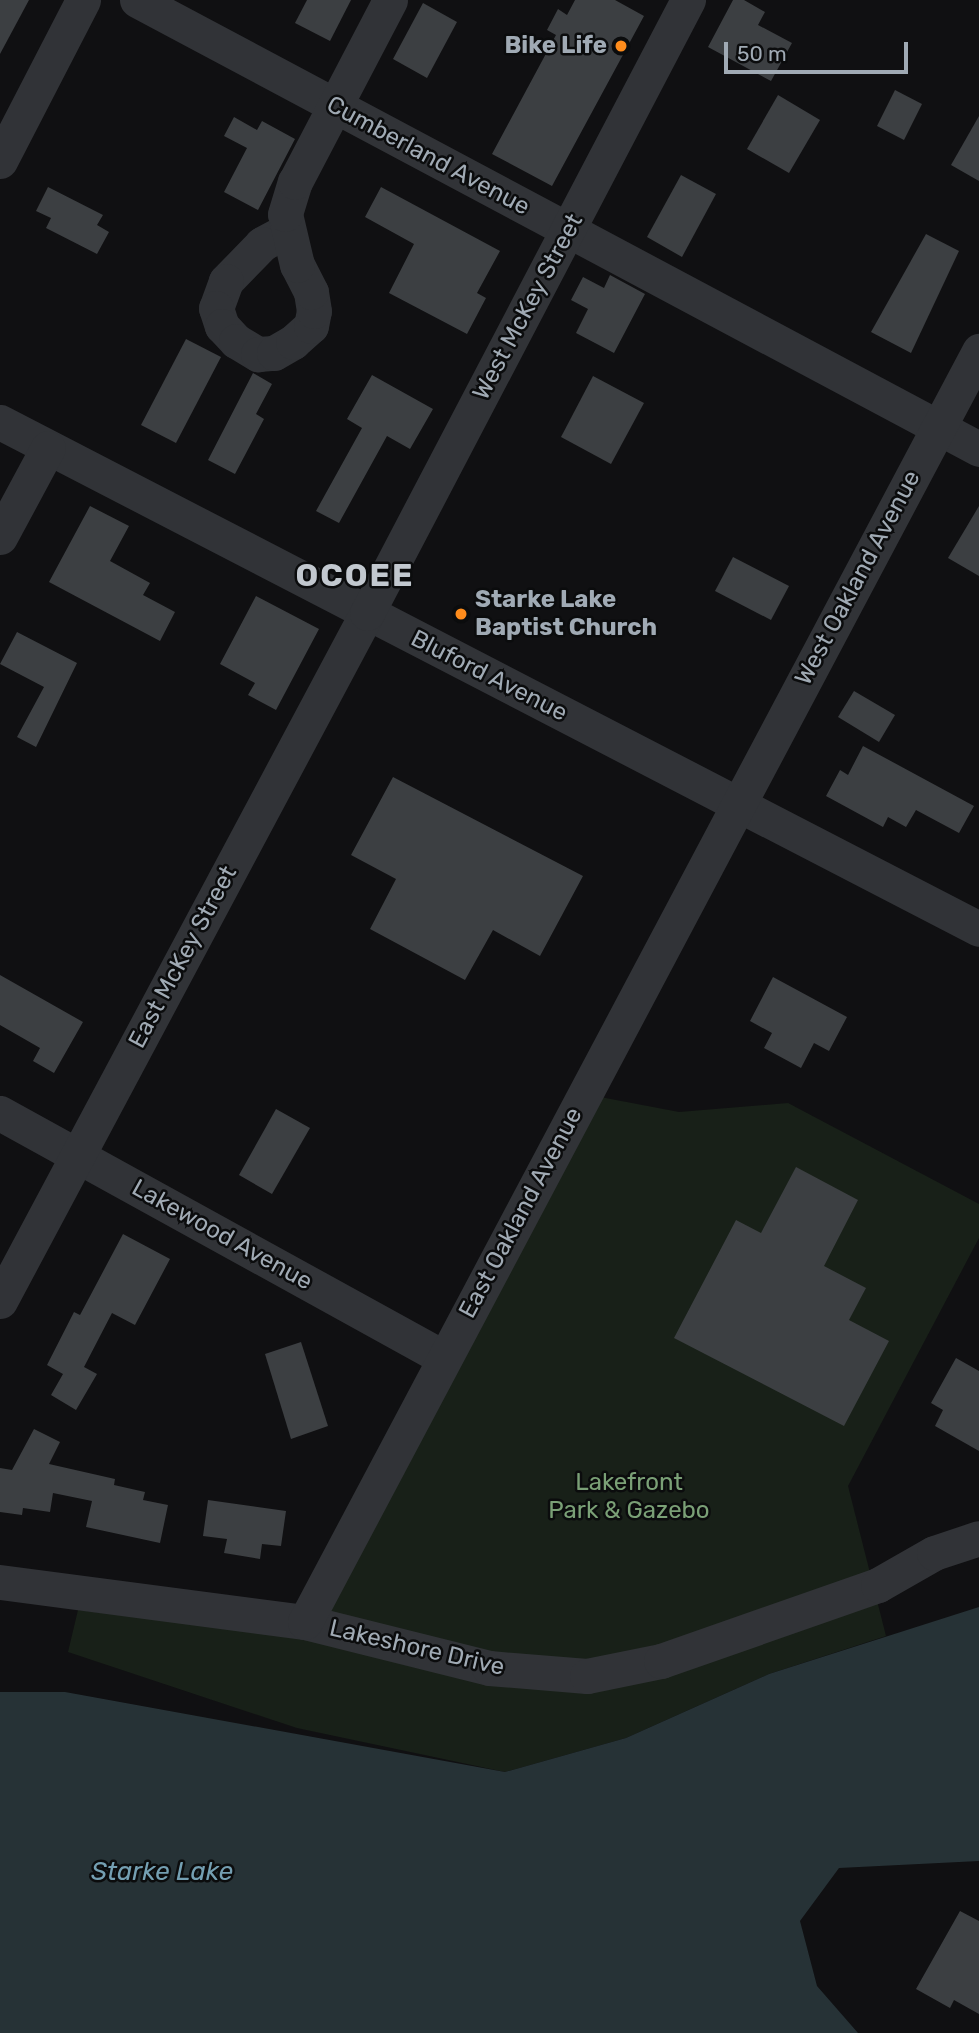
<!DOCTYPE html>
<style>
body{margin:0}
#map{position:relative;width:979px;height:2033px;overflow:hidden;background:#101012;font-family:Rubik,sans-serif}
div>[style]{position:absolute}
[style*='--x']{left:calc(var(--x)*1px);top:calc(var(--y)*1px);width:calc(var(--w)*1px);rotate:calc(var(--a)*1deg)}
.green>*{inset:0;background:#182018}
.water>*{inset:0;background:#263236}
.building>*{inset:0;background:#3c3f42}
.minor>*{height:35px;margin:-17.5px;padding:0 17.5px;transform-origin:17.5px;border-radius:17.5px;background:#313337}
.dots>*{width:19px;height:19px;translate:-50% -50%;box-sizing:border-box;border:4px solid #0b0c0d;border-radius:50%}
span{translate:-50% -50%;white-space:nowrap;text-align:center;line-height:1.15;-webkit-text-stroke:5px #0b0c0d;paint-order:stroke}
.poi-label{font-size:24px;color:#a0aab4;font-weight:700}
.right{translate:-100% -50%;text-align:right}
.left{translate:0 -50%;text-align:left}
.street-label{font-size:24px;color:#a0aab4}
.park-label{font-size:24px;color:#7aa076}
.water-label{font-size:26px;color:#749fb2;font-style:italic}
.district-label{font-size:32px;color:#c2c8cf;font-weight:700;letter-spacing:2px}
.scale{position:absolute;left:724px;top:42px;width:184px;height:32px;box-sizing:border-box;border:4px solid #a0aab4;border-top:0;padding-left:9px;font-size:21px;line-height:24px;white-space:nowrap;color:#a0aab4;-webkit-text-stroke:5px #0b0c0d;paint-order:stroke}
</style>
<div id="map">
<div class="green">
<i style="clip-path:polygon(595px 1096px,679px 1112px,788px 1103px,979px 1204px,979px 1238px,848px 1486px,886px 1636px,769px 1674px,626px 1738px,505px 1772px,297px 1728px,68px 1652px,78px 1610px,308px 1637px)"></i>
</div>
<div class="water">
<i style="clip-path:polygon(979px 1607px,979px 1861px,839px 1868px,800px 1921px,817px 1986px,858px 2033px,0 2033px,0 1692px,65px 1692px,505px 1772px,626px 1738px,769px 1674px)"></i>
</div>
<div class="building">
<i style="clip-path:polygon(0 0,29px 0,0 54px)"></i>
<i style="clip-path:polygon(307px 0,351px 0,330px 41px,295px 23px)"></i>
<i style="clip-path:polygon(575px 0,615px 0,644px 16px,552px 186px,492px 154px,556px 35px,547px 30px,558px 9px,567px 15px)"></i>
<i style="clip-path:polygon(733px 0,744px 0,765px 12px,758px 25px,792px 43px,771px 81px,708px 47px)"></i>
<i style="clip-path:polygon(423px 3px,457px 22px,427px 78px,393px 59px)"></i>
<i style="clip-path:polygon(895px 90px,922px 104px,904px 140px,877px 126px)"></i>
<i style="clip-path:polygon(778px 95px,820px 120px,789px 173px,747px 149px)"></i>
<i style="clip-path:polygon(979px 116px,979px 181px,951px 165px)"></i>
<i style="clip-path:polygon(234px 117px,257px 130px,262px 121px,295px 139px,258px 210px,224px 192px,247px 148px,224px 136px)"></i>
<i style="clip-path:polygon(681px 175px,716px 194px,682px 257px,647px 237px)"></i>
<i style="clip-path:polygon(48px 187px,103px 215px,97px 225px,109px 232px,97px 254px,46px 228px,51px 218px,36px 211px)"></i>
<i style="clip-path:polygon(381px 187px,500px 251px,477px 293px,486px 298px,467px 334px,389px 293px,414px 244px,365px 217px)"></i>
<i style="clip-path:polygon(926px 234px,959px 251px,911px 353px,871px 332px)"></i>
<i style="clip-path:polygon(610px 275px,645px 294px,614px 353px,576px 333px,588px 309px,571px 300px,583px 277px,604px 288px)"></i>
<i style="clip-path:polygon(186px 339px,221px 357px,176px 443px,141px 425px)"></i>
<i style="clip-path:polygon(253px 373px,272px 384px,256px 414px,264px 419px,235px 474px,208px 460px)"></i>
<i style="clip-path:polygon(372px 375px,433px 409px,410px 449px,387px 436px,339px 523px,316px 511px,362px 428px,347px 419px)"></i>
<i style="clip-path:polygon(593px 376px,644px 403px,611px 464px,561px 437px)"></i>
<i style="clip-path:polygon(90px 506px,129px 526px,110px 561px,150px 583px,143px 595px,175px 612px,160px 641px,49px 582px)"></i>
<i style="clip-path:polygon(979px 506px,979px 576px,948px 558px)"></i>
<i style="clip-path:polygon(733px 557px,789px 586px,771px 620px,715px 591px)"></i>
<i style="clip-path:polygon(256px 596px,319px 629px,276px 710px,248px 695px,255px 683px,220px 664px)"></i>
<i style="clip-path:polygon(17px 632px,77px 663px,36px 747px,17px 737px,44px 687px,0 664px)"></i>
<i style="clip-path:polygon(854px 691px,895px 715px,879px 742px,838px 717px)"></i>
<i style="clip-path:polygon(863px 746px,974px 806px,959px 833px,916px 810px,906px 827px,888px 817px,883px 827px,826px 796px,840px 770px,848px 775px)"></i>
<i style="clip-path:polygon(393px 777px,583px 876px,540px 956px,493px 930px,465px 980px,370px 929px,396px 879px,351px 855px)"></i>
<i style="clip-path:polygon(0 975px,83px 1022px,54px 1073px,33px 1061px,40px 1048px,0 1025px)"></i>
<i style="clip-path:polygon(773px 977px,847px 1017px,829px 1051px,814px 1043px,801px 1068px,764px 1048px,772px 1033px,750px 1021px)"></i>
<i style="clip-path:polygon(276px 1109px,310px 1128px,272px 1194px,239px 1175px)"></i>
<i style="clip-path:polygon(796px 1167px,858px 1200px,824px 1266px,866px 1288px,849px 1320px,889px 1341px,844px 1426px,674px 1338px,736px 1220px,761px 1233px)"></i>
<i style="clip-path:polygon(123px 1234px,170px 1259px,135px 1325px,112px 1313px,84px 1367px,97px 1374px,76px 1410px,51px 1395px,63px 1374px,47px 1365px,74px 1312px,80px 1315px)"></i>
<i style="clip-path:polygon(301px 1342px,328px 1426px,291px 1439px,265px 1354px)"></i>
<i style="clip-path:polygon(956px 1358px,979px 1371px,979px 1451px,935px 1426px,943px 1410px,931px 1403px)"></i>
<i style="clip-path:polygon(34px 1429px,60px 1442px,49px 1464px,115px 1479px,114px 1485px,145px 1492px,143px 1500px,168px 1505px,160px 1543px,86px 1527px,92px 1501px,53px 1493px,50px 1512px,23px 1508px,22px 1515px,0 1512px,0 1468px,12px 1470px)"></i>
<i style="clip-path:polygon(208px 1500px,286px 1511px,281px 1546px,262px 1544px,260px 1559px,224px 1553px,227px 1539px,203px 1536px)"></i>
<i style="clip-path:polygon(960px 1911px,979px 1921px,979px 2014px,954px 2000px,950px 2008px,916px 1989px)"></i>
</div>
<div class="minor">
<i style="--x:137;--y:0;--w:954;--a:28.07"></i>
<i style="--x:0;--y:161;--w:181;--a:-62.7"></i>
<i style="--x:288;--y:230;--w:30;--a:152"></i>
<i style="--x:262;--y:244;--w:52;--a:134.2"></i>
<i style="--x:226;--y:281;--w:29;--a:110"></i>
<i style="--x:216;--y:308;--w:19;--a:72"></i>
<i style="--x:222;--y:326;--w:21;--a:47"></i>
<i style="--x:236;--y:341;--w:26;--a:31"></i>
<i style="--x:258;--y:354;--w:16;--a:-4"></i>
<i style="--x:274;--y:353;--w:22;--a:-30"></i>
<i style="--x:293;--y:342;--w:24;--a:-42"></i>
<i style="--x:311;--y:326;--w:15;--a:-79"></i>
<i style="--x:314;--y:311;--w:19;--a:-99"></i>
<i style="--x:311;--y:292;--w:30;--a:-117"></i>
<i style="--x:297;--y:265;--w:52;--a:-103.2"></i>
<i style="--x:285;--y:214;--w:34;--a:-73"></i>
<i style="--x:295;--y:182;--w:205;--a:-62.4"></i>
<i style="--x:0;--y:422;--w:1102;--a:27.38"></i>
<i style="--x:0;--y:537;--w:101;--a:-61.7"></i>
<i style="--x:0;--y:1113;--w:507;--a:28.89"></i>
<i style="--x:0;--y:1301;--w:780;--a:-61.92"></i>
<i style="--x:367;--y:613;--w:692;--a:-62.36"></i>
<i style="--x:0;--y:1582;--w:308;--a:7.5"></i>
<i style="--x:305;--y:1622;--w:190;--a:14"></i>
<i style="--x:489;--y:1668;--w:98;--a:4.7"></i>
<i style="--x:587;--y:1676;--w:76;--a:-11.5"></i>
<i style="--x:661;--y:1661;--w:230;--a:-19.3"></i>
<i style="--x:878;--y:1585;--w:64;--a:-29.7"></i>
<i style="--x:934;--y:1553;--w:47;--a:-18.4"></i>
<i style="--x:305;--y:1622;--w:1439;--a:-62.06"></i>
</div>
<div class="dots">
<i style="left:621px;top:46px;background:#fe8c1c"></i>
<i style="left:461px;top:614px;background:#fe8c1c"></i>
</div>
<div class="poi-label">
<span class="right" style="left:607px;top:46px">Bike Life</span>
<span class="left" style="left:475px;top:614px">Starke Lake<br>Baptist Church</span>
</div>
<div class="street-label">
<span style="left:428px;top:156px;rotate:28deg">Cumberland Avenue</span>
<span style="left:528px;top:307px;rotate:-62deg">West McKey Street</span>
<span style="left:858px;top:578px;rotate:-62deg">West Oakland Avenue</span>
<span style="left:489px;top:676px;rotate:27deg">Bluford Avenue</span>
<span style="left:183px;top:957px;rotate:-62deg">East McKey Street</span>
<span style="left:521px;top:1213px;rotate:-62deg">East Oakland Avenue</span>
<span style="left:222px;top:1235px;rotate:29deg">Lakewood Avenue</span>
<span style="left:417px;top:1648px;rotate:13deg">Lakeshore Drive</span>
</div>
<div class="park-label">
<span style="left:629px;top:1497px">Lakefront<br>Park &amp; Gazebo</span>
</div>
<div class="water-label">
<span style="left:162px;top:1872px">Starke Lake</span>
</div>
<div class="district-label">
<span style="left:355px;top:575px">OCOEE</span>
</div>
<div class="scale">50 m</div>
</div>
